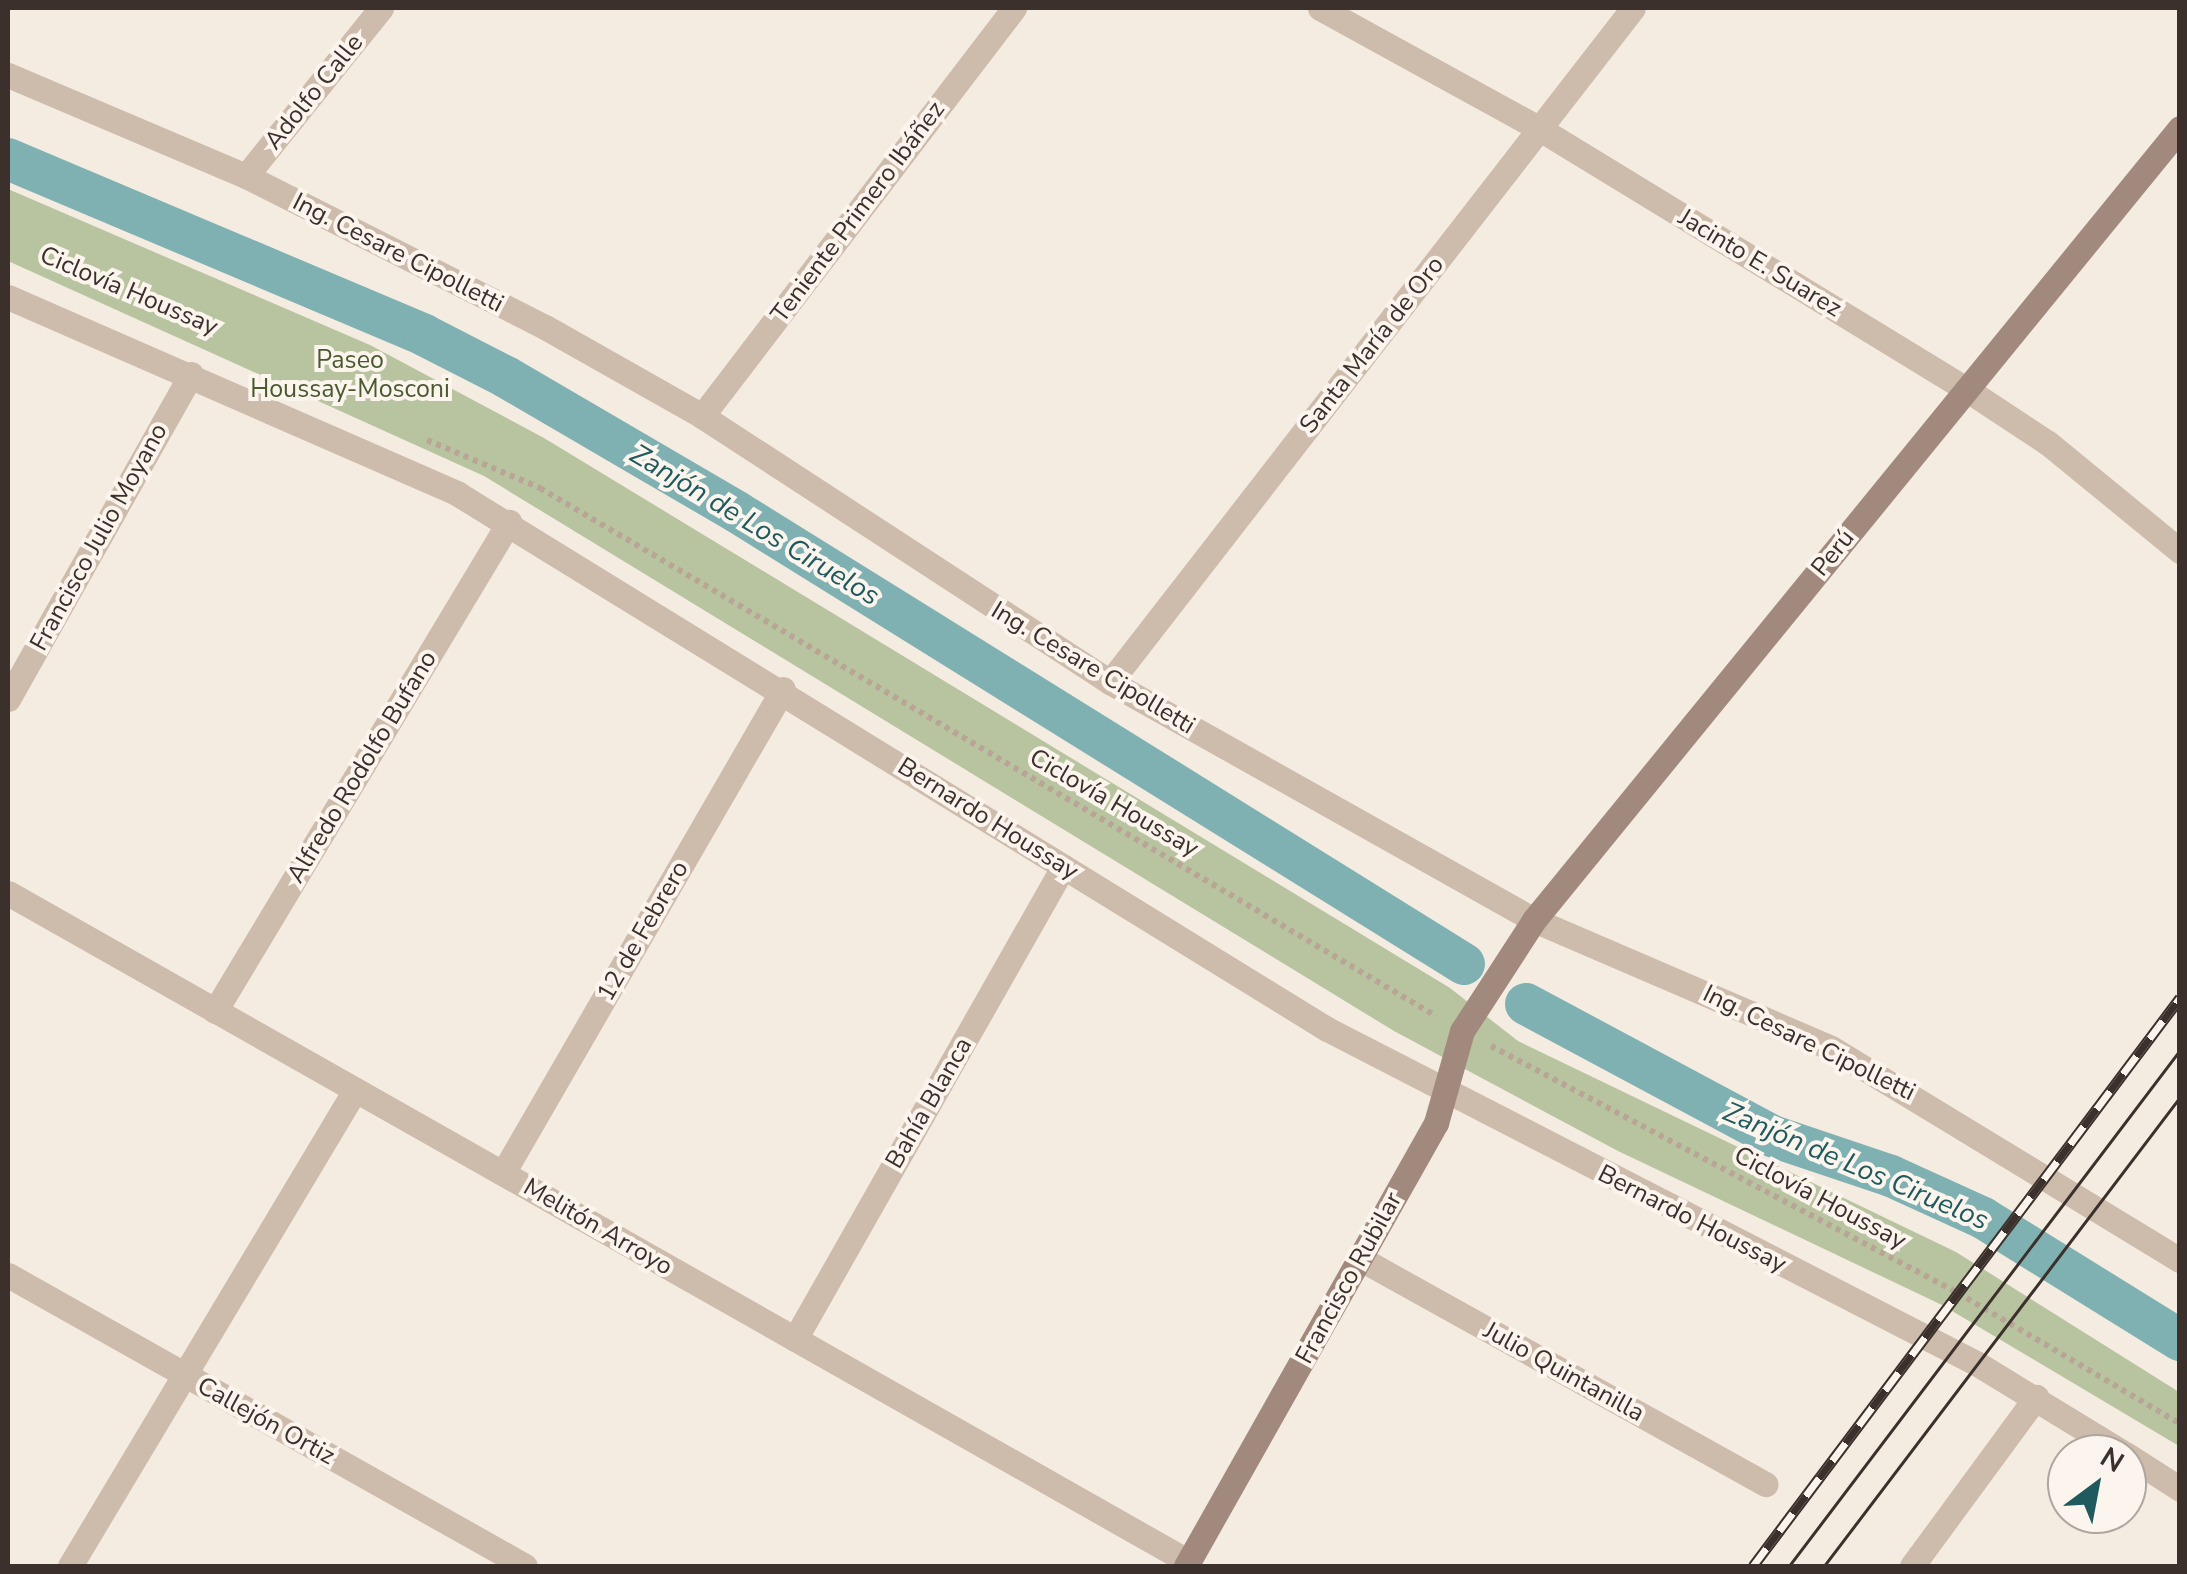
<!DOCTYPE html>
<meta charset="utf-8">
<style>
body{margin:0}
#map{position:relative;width:2187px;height:1574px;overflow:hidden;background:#f4ebe1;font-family:"Nunito Sans",sans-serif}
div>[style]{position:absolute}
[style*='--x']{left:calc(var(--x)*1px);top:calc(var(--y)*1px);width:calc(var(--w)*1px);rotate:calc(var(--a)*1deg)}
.green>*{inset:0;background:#b8c4a0}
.canal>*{height:42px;margin:-21px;padding:0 21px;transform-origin:21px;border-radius:21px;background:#7fb0b2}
.path>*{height:6px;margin-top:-3px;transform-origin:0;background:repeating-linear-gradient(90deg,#b9a596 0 5px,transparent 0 10px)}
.minor>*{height:25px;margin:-12.5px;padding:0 12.5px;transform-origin:12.5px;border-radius:12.5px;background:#cdbbac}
.tertiary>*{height:25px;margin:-12.5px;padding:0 12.5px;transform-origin:12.5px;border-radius:12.5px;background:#cdbbac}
.secondary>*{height:25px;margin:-12.5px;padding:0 12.5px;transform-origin:12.5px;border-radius:12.5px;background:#a18a7d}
.tram>*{height:2.5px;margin:-1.25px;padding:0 1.25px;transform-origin:1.25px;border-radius:1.25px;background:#3b302b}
.rail>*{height:11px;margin-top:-5.5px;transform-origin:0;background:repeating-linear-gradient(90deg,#fbf5ee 0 22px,#3b302b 0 44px);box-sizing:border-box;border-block:2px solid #3b302b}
span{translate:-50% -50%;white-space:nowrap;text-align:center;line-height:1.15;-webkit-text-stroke:8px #fbf5ee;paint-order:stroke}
.street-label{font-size:25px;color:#3b302b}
.park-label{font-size:25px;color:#4a5a2e}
.water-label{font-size:28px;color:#1f5a5e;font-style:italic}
.frame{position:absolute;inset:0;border:10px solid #3b302b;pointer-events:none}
.north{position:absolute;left:2047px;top:1434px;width:100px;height:100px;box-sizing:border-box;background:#fbf5ee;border:2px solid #aea6a0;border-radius:50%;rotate:32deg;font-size:28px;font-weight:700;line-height:40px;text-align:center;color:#3b302b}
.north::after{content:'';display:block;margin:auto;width:35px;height:45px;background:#1f5a5e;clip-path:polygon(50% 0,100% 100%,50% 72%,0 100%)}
</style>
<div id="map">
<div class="green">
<i style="clip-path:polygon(8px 189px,370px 345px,544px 438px,1450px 988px,1518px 1041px,1956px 1252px,2179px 1392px,2179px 1446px,1942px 1305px,1618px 1151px,1394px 1031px,484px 476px,8px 261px)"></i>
</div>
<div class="canal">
<i style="--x:8;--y:159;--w:452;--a:22.9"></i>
<i style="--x:424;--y:335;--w:92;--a:27.1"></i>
<i style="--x:506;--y:377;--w:268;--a:30.3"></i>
<i style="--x:737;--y:512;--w:856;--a:31.87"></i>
<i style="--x:1526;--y:1004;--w:279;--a:28.2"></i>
<i style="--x:1772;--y:1136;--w:126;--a:18.6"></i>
<i style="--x:1891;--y:1176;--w:101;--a:24.5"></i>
<i style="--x:1983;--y:1218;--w:232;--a:31.8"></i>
</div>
<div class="path">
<i style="--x:427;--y:440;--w:123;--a:23"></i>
<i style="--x:540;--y:488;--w:1040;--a:30.51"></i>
<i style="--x:1491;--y:1046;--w:528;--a:27.87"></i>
<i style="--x:1958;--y:1293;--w:258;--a:30.5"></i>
</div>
<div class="minor">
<i style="--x:1320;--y:8;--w:251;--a:28.8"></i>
<i style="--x:1540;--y:129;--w:499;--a:31.4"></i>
<i style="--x:1966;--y:389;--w:98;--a:33.4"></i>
<i style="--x:2048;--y:443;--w:171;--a:39.3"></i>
<i style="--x:246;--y:176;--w:216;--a:-51.2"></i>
<i style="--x:702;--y:416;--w:514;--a:-52.59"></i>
<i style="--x:1110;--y:682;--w:853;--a:-52.19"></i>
<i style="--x:8;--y:699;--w:373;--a:-60.6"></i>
<i style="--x:8;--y:893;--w:1357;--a:29.53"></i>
<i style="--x:215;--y:1011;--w:571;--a:-58.98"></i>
<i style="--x:503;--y:1173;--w:559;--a:-59.95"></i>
<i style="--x:1361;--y:1259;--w:463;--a:29.1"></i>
<i style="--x:8;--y:1275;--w:593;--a:29.37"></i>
<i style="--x:795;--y:1339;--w:543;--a:-60.41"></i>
<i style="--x:70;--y:1566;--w:555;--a:-59.09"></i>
<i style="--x:1912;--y:1566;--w:210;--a:-53.7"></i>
</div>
<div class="tertiary">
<i style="--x:8;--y:75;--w:259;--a:23"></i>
<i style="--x:246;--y:176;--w:335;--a:26.8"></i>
<i style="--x:545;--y:327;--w:180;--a:29.5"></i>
<i style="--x:702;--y:416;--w:487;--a:33.1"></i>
<i style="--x:1110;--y:682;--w:486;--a:29.3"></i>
<i style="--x:1534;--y:920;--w:323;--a:23.3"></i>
<i style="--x:1831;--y:1048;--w:408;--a:31.3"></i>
<i style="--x:8;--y:297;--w:491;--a:23.6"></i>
<i style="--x:458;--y:494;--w:1020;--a:31.62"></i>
<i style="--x:1327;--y:1029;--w:730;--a:27.23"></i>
<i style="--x:1976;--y:1363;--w:175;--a:31.4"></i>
<i style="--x:2127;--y:1455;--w:63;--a:32.7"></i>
</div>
<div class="secondary">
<i style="--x:1186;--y:1566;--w:509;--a:-60.56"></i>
<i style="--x:1436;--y:1123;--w:96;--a:-74.2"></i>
<i style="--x:1462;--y:1031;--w:132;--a:-57"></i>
<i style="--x:1534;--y:920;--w:1022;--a:-50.8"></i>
</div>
<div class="tram">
<i style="--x:1789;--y:1566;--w:647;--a:-52.85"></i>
<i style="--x:1824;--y:1566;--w:589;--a:-52.8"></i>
</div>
<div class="rail">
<i style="--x:1753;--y:1566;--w:711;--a:-53.07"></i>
</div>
<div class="street-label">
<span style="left:314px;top:92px;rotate:-51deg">Adolfo Calle</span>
<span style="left:858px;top:212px;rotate:-53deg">Teniente Primero Ibáñez</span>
<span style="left:398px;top:253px;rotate:27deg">Ing. Cesare Cipolletti</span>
<span style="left:1760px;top:263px;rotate:31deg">Jacinto E. Suarez</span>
<span style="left:129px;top:291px;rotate:23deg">Ciclovía Houssay</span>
<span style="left:1372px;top:345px;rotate:-52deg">Santa María de Oro</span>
<span style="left:99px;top:537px;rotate:-61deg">Francisco Julio Moyano</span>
<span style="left:1833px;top:553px;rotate:-51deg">Perú</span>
<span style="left:1093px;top:668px;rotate:31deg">Ing. Cesare Cipolletti</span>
<span style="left:362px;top:767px;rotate:-59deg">Alfredo Rodolfo Bufano</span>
<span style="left:1114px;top:803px;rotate:30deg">Ciclovía Houssay</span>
<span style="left:988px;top:819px;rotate:32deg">Bernardo Houssay</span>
<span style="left:643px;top:931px;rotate:-60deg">12 de Febrero</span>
<span style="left:1809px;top:1043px;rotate:26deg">Ing. Cesare Cipolletti</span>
<span style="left:929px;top:1103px;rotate:-60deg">Bahía Blanca</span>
<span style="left:1820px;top:1198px;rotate:28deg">Ciclovía Houssay</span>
<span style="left:1692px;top:1219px;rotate:27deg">Bernardo Houssay</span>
<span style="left:598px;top:1227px;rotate:30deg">Melitón Arroyo</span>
<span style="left:1349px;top:1278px;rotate:-61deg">Francisco Rubilar</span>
<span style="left:1564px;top:1372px;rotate:29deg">Julio Quintanilla</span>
<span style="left:266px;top:1421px;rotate:29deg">Callejón Ortiz</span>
</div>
<div class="park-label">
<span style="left:350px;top:375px">Paseo<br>Houssay-Mosconi</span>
</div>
<div class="water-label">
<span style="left:755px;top:525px;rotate:31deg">Zanjón de Los Ciruelos</span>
<span style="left:1856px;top:1166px;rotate:23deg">Zanjón de Los Ciruelos</span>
</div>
<div class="frame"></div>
<div class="north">N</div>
</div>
